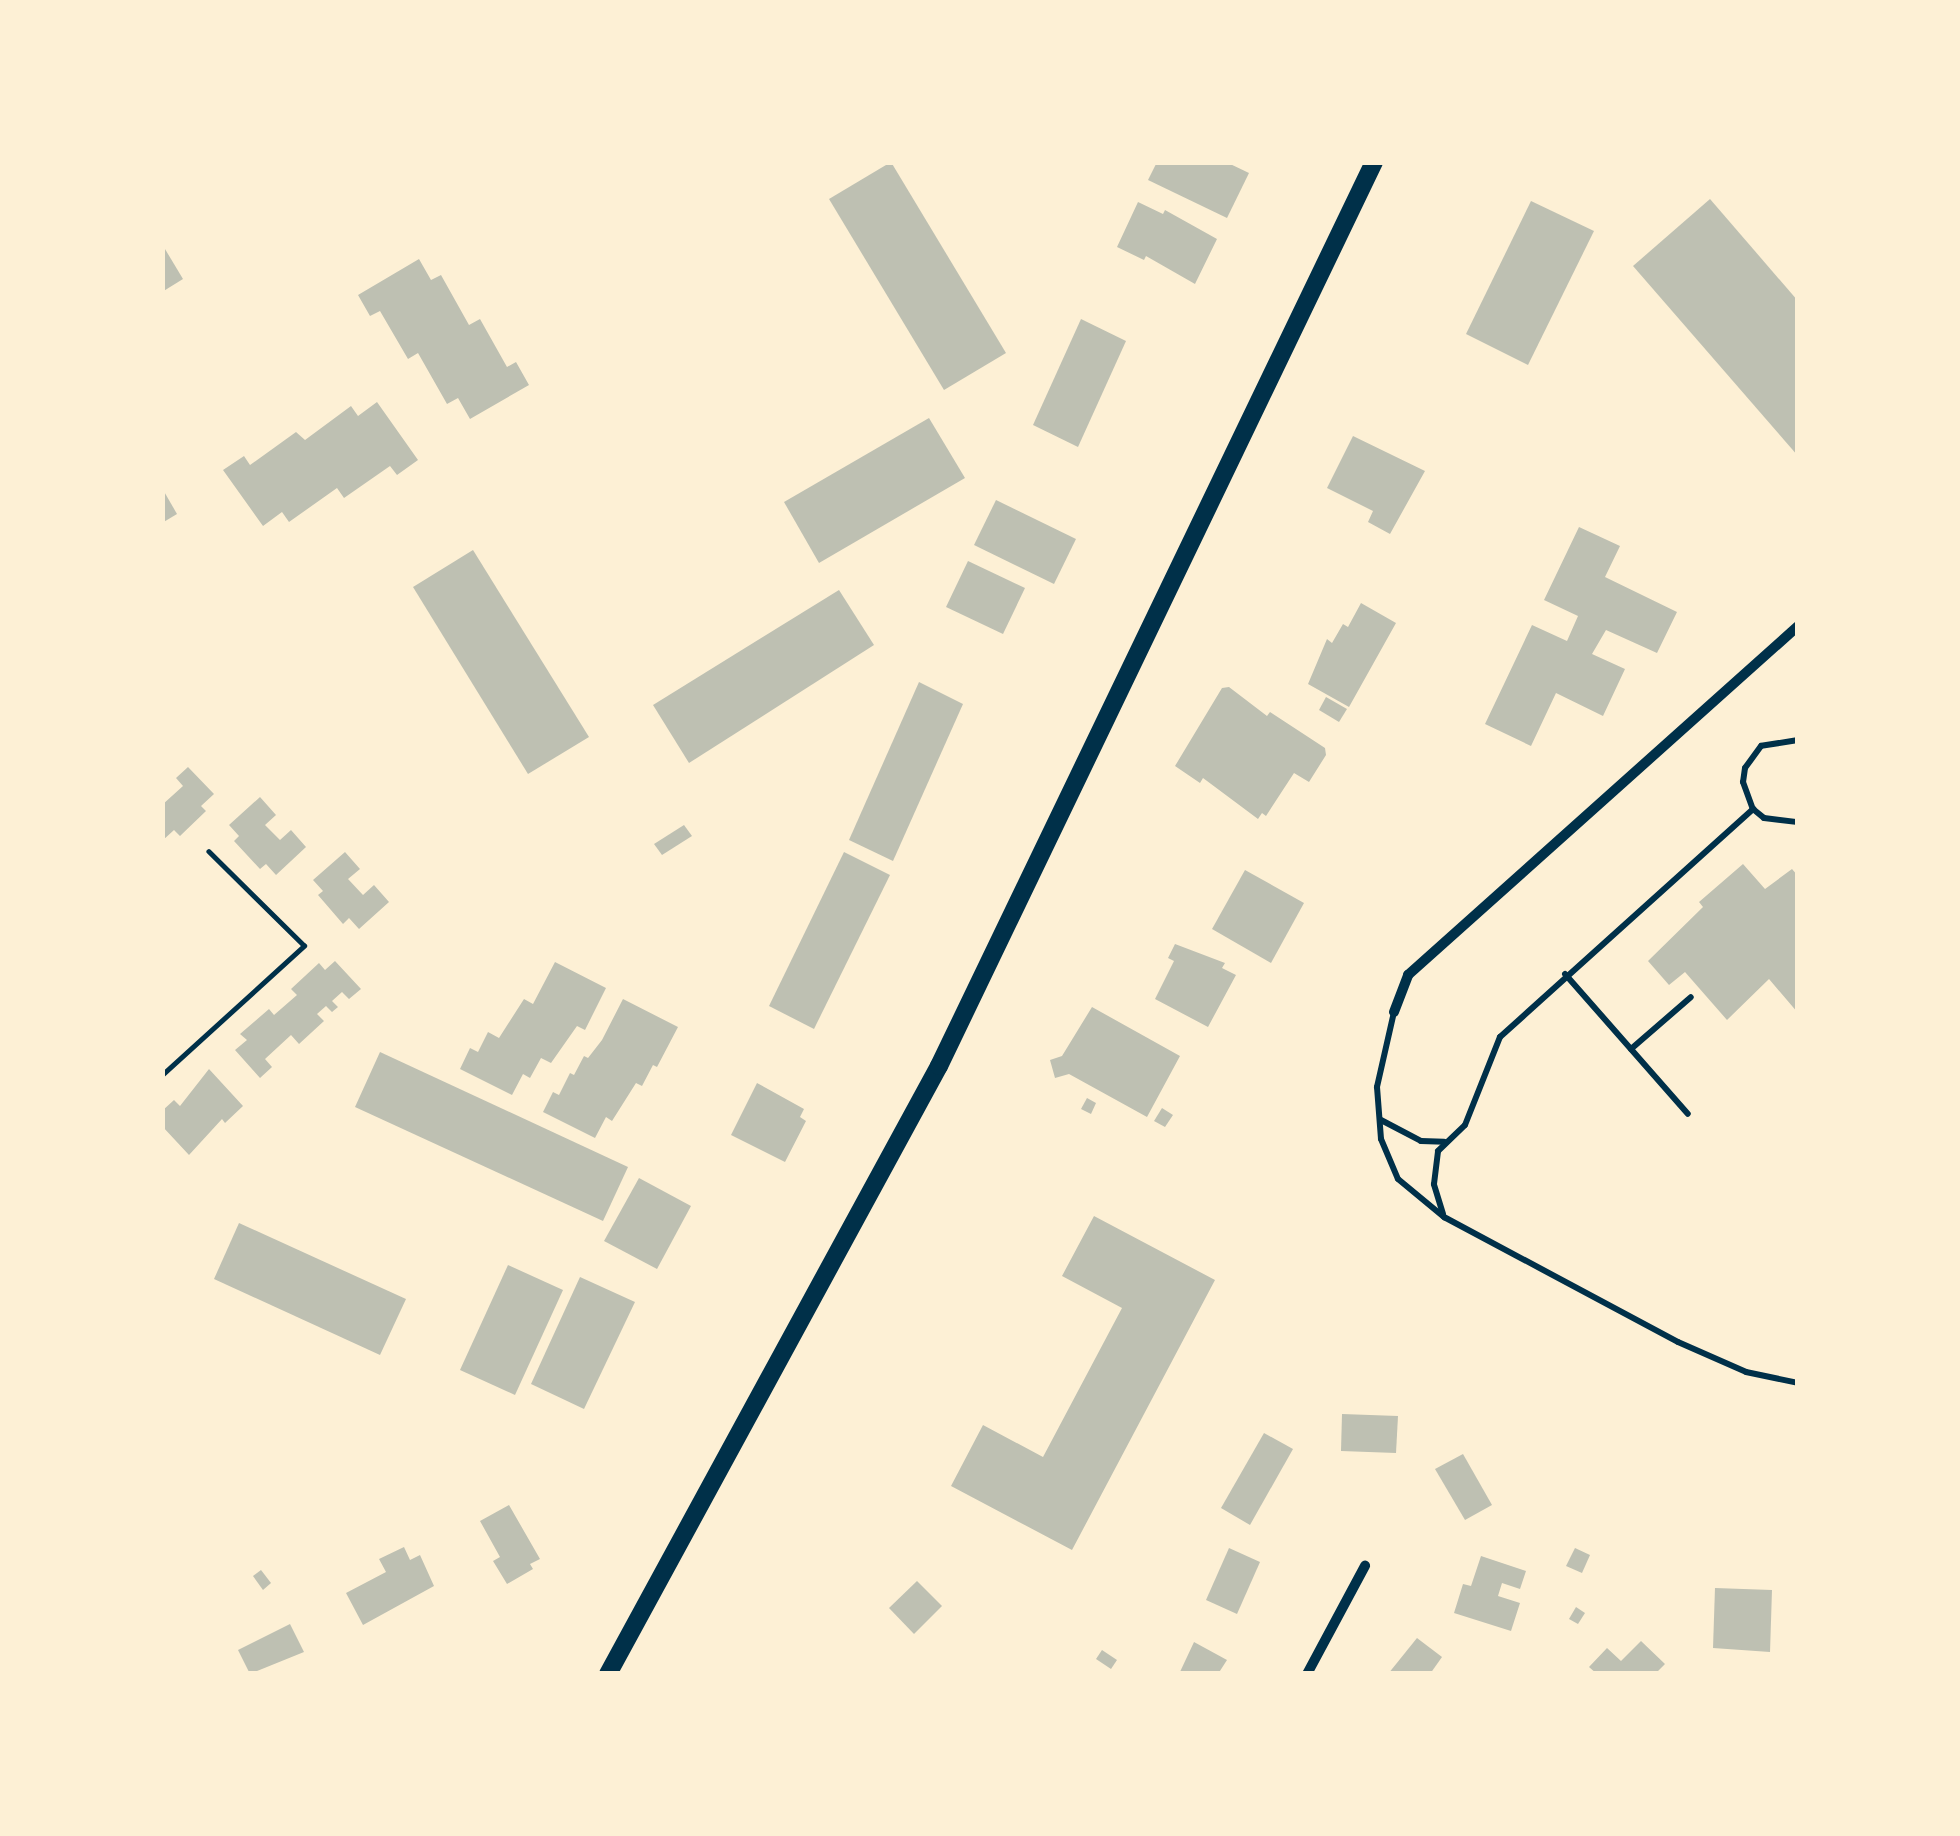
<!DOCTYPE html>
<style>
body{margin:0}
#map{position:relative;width:1960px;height:1836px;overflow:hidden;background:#fdf0d5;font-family:"DM Sans",sans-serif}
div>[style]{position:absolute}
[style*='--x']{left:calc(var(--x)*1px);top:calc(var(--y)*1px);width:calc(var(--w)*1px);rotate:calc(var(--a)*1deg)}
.building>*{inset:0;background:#bec0b2}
.path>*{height:4.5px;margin:-2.25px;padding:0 2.25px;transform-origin:2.25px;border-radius:2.25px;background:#003049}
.service>*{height:6px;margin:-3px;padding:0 3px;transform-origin:3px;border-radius:3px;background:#003049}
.minor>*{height:10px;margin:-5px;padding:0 5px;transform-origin:5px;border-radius:5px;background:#003049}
.primary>*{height:18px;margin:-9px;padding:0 9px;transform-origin:9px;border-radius:9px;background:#003049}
span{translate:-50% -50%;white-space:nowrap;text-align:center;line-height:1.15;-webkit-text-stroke:10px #fdf0d5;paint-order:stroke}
.frame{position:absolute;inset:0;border:165px solid #fdf0d5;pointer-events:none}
</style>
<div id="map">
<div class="building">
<i style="clip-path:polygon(891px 162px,1006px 353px,944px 390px,829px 199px)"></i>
<i style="clip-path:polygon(1157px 162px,1226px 162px,1249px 173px,1227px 218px,1148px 180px)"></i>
<i style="clip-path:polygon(1710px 199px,1798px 301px,1798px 456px,1633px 266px)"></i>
<i style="clip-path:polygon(1531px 201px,1594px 231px,1528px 365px,1466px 334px)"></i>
<i style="clip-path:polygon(1138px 202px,1163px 214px,1165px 210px,1217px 239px,1195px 284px,1146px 256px,1144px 260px,1117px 247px)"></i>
<i style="clip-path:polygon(162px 244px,183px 279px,162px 292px)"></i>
<i style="clip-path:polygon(419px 259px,431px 280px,441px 275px,469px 325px,480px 319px,507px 367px,516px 362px,529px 385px,470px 419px,458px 398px,447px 404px,418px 353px,408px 359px,380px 311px,370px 316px,358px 295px)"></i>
<i style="clip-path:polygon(1081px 319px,1126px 341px,1078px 447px,1033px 425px)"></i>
<i style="clip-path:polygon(377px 402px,418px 460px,397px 475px,390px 466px,344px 498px,337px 488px,289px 522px,282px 512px,263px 526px,223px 470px,244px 456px,250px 465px,296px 432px,305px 440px,351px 406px,358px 416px)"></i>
<i style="clip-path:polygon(929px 418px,965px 478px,819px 563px,784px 502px)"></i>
<i style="clip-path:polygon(1353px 436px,1425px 471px,1390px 534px,1368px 522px,1373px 511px,1327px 488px)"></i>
<i style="clip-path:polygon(162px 488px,177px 514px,162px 523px)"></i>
<i style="clip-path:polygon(996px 500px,1076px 539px,1054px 584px,974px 545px)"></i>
<i style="clip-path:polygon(1579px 527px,1620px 546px,1605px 577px,1677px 612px,1657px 653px,1606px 630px,1592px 654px,1625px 669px,1603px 716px,1556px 693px,1531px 746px,1485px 724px,1532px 625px,1567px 641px,1578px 616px,1544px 600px)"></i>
<i style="clip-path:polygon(473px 550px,589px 737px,528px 774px,413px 587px)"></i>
<i style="clip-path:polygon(968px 561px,1025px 588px,1003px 634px,946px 607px)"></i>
<i style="clip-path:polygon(839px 590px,874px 645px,689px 763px,653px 705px)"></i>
<i style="clip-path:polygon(1361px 603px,1396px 623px,1349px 707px,1308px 684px,1327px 639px,1332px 643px,1343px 624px,1348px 627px)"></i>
<i style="clip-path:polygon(919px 682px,963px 704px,893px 861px,849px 840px)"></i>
<i style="clip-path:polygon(1229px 687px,1267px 716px,1270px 712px,1325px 748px,1326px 755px,1309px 782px,1294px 773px,1266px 816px,1262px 813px,1258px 819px,1203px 778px,1200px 783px,1175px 766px,1222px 688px)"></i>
<i style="clip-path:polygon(1326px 697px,1347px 709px,1339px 722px,1319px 710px)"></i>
<i style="clip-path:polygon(188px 767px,214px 794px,201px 806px,206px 811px,180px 836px,174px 830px,162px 841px,162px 805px,183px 786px,176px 778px)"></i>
<i style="clip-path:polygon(260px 797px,276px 815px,265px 825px,280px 840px,291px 830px,306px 847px,276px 875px,266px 864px,260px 869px,234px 841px,239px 836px,229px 825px)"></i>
<i style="clip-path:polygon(684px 825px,692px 836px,662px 855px,654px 844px)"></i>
<i style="clip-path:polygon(345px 852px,360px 869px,348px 879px,363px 895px,374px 885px,389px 902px,359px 929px,349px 918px,343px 924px,318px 895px,323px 891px,313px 880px)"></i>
<i style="clip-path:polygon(844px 852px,890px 875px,814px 1029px,769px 1006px)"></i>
<i style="clip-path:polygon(1743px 864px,1765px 889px,1792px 869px,1798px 876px,1798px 1013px,1769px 979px,1727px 1020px,1685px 972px,1669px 985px,1648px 961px,1703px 907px,1699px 902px)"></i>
<i style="clip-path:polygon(1245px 870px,1304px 903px,1271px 963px,1212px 929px)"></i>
<i style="clip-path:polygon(1175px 944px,1225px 963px,1222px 968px,1236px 975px,1208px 1027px,1155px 999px,1174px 961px,1168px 958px)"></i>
<i style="clip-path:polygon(335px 961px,361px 989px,349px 999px,342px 992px,332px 1001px,338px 1007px,332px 1012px,326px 1006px,317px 1014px,324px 1021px,299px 1044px,291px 1035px,265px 1059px,272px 1067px,260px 1078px,235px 1050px,247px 1040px,240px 1034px,269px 1009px,274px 1015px,297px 995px,291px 989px,319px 963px,325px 970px)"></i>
<i style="clip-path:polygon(555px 962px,606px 988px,585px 1030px,577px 1026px,551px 1063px,541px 1058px,530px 1078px,523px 1074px,512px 1095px,460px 1069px,470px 1048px,478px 1052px,488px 1032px,499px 1038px,524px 999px,533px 1004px)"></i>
<i style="clip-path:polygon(623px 999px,678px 1027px,657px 1067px,653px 1065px,642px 1086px,636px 1083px,612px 1121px,606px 1117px,595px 1138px,543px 1112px,553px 1092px,559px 1095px,570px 1073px,574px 1075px,584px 1056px,588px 1058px,602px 1040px)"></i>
<i style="clip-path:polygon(1092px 1007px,1180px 1056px,1147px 1117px,1069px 1074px,1055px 1078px,1050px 1060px,1062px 1056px)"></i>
<i style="clip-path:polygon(380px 1052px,628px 1167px,603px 1221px,355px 1107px)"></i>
<i style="clip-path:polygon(209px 1069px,243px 1106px,225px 1123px,222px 1119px,189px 1155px,162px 1126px,162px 1111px,174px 1100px,180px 1106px)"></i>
<i style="clip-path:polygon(757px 1083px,804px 1109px,800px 1117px,806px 1121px,785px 1162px,731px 1135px)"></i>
<i style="clip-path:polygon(1087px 1098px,1096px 1103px,1091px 1114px,1081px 1109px)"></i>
<i style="clip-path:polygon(1162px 1108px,1173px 1115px,1165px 1127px,1154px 1121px)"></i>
<i style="clip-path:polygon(639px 1178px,691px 1206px,657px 1269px,604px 1241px)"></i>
<i style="clip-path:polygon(1094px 1216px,1215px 1280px,1072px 1550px,951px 1486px,983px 1425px,1043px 1457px,1122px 1308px,1062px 1276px)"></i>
<i style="clip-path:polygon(239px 1223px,406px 1299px,380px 1355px,214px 1279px)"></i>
<i style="clip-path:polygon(508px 1265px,563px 1290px,515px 1395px,460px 1370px)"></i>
<i style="clip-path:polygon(580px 1277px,635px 1302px,584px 1409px,531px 1384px)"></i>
<i style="clip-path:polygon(1342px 1414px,1398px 1416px,1396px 1453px,1341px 1451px)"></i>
<i style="clip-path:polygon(1264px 1433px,1293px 1449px,1250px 1525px,1221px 1508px)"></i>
<i style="clip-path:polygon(1463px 1454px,1492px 1505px,1465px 1520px,1435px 1469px)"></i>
<i style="clip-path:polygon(509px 1505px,540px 1559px,530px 1564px,533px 1569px,507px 1584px,493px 1561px,500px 1557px,480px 1521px)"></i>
<i style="clip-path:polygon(404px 1547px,410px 1560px,420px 1555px,434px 1586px,363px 1625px,346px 1593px,386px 1572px,379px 1559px)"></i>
<i style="clip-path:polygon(1229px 1548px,1260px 1562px,1237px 1614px,1206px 1600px)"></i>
<i style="clip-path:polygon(1575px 1548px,1590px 1555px,1582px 1573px,1566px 1566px)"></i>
<i style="clip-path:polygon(1481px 1556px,1526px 1571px,1520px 1589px,1502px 1583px,1498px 1596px,1520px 1603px,1511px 1631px,1454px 1613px,1463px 1584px,1471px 1586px)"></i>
<i style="clip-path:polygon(261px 1570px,271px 1583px,263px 1590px,253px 1576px)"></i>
<i style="clip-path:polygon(917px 1581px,942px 1606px,914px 1634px,889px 1608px)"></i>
<i style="clip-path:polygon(1715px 1588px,1772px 1590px,1770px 1652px,1713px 1648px)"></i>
<i style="clip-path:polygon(1576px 1607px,1585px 1613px,1578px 1624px,1569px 1619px)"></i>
<i style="clip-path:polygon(290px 1624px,304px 1652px,250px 1674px,238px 1650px)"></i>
<i style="clip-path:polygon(1417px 1638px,1442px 1657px,1430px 1674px,1388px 1674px)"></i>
<i style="clip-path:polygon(1641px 1641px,1665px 1664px,1655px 1674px,1597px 1674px,1589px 1667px,1607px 1648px,1621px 1661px)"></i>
<i style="clip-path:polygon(1194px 1642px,1227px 1660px,1218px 1674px,1179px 1674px)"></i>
<i style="clip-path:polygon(1102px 1650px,1117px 1660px,1111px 1669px,1096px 1659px)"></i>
</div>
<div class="path">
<i style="--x:162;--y:1075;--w:192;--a:-42.3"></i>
<i style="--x:304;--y:946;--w:134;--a:-135.3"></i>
</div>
<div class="service">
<i style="--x:1798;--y:740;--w:37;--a:171"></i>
<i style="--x:1761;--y:746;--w:27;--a:126"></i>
<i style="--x:1745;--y:768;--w:14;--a:98"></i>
<i style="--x:1743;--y:782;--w:29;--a:70"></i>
<i style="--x:1753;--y:809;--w:14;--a:39"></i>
<i style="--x:1764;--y:818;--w:34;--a:7"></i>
<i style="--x:1565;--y:974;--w:186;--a:48.7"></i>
<i style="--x:1394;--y:1012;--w:77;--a:102.8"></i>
<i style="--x:1377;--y:1087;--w:52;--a:85.6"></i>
<i style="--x:1381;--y:1139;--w:43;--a:67"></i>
<i style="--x:1398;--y:1179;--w:60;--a:39.6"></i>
<i style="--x:1444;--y:1217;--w:265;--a:28.1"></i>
<i style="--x:1678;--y:1342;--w:74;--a:23.8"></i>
<i style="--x:1746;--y:1372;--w:53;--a:11.9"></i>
<i style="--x:1631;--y:1049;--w:79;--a:-40.9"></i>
<i style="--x:1381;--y:1120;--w:45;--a:27.7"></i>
<i style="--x:1421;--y:1141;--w:23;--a:2"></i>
<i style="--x:1443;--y:1214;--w:31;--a:-107"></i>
<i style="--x:1434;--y:1184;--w:33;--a:-83"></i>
<i style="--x:1438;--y:1151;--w:37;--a:-44"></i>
<i style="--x:1465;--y:1125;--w:95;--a:-68.3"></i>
<i style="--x:1500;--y:1037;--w:341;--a:-42"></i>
</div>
<div class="minor">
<i style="--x:1394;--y:1012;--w:40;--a:-69"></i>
<i style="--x:1408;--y:975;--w:523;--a:-41.82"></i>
<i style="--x:1307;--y:1674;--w:123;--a:-61.8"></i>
</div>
<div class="primary">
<i style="--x:608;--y:1674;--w:692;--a:-61.44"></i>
<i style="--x:939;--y:1066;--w:1003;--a:-64.3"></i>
</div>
<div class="frame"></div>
</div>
